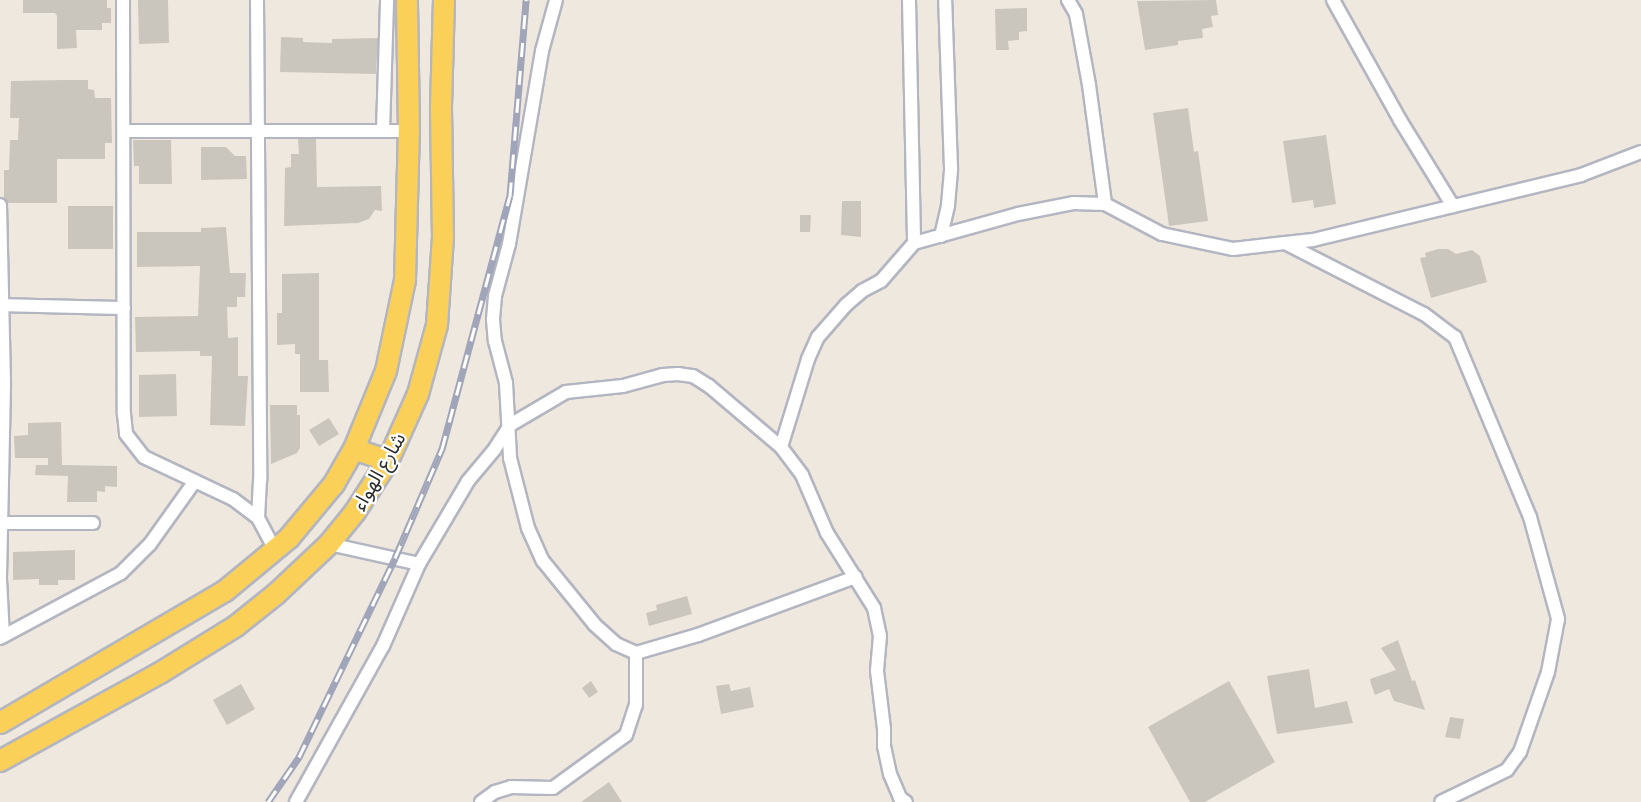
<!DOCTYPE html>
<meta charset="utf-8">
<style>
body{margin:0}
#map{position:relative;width:1641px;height:802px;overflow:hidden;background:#efe8df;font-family:"Archivo Narrow","Noto Sans Arabic",sans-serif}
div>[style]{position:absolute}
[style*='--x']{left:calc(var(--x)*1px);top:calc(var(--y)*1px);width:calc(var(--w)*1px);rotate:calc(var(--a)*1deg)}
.building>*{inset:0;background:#cbc6bd}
.roads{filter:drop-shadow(2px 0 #b3b6c1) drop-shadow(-2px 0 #b3b6c1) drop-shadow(0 2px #b3b6c1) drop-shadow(0 -2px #b3b6c1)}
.street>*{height:12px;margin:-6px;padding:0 6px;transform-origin:6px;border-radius:6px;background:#fff}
.primary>*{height:20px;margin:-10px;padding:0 10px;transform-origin:10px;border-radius:10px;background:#fbd058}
.rail>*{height:7px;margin-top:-3.5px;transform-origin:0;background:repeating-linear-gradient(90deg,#fff 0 14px,#a1a5b9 0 28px);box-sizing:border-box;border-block:2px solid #a1a5b9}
span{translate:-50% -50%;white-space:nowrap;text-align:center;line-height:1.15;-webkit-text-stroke:4.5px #fff;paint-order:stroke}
.street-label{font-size:20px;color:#2d2d2d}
</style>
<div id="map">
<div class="building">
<i style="clip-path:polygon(23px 0,107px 0,107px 8px,111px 8px,111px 23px,102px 23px,102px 30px,76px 30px,77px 48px,57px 49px,57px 16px,55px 13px,23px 13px)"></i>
<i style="clip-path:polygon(138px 0,168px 0,169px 43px,139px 44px)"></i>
<i style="clip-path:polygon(1216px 0,1218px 15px,1211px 16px,1213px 27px,1202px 29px,1203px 38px,1178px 41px,1178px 45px,1145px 50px,1137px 1px)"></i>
<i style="clip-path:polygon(1027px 8px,1027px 31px,1019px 32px,1019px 40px,1008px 41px,1009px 50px,996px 50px,995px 9px)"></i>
<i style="clip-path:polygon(281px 37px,303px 38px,303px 42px,332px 43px,332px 39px,378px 38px,376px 74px,280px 72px)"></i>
<i style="clip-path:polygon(63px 80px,88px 80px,88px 89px,94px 90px,95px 98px,111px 98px,112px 143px,105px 143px,105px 159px,57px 159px,57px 203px,8px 203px,4px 198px,4px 170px,9px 170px,10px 140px,18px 140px,19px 118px,10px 118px,11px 81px)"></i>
<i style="clip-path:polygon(1188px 108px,1194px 152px,1198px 151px,1208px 221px,1169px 226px,1153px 113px)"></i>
<i style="clip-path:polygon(1326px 135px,1336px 204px,1314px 208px,1313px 200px,1292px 203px,1283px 141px)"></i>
<i style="clip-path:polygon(298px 139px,316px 139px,317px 187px,381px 186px,382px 211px,375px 210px,369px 219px,358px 223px,284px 226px,285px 168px,291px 167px,291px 154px,299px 154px)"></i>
<i style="clip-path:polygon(133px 140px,171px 140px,172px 184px,139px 184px,139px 166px,134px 166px)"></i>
<i style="clip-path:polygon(201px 147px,226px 147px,235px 156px,246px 156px,247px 179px,201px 180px)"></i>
<i style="clip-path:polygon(842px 201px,861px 201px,861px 237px,841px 235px)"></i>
<i style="clip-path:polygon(68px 206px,113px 206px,113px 249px,68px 249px)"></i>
<i style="clip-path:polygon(800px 215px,811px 215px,810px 232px,800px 232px)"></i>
<i style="clip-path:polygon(226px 227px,230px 273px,246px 273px,245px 297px,237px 297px,237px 307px,227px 307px,228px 338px,238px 337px,238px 376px,248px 376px,245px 426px,210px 425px,212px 356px,200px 356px,200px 351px,136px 352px,135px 317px,198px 316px,200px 266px,137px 267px,137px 232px,201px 232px,201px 228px)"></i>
<i style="clip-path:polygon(1438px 249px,1448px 249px,1456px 254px,1472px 250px,1480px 256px,1487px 282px,1431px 298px,1420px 258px,1426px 257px,1425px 253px)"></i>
<i style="clip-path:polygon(319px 273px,319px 360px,328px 360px,329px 392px,300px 392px,300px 354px,295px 354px,295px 344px,277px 345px,277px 313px,282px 313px,282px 274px)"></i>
<i style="clip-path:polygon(176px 374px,177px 416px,139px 417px,139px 375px)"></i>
<i style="clip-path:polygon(270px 405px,297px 405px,297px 415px,300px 415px,300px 448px,297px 453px,271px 464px)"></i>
<i style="clip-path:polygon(329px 418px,339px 434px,319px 446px,309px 430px)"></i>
<i style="clip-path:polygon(61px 422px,62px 465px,117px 466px,117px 487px,105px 486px,105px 492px,97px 491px,97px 502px,67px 502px,68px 476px,35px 475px,36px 465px,48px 465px,48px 458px,15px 458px,14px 436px,28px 435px,28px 423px)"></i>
<i style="clip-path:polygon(75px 550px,75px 580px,58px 580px,58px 585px,39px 585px,39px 579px,13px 580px,13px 552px)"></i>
<i style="clip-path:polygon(687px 596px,692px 614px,649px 626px,646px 613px,657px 610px,656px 605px)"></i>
<i style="clip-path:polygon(1398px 640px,1412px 681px,1415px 680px,1425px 710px,1394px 701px,1389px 689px,1375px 695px,1371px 684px,1370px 679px,1396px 670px,1381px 648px)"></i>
<i style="clip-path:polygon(1309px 669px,1315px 708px,1347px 701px,1353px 723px,1277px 734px,1267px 676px)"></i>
<i style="clip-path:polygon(591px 681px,598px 692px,589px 698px,582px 688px)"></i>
<i style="clip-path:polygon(1229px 681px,1275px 762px,1205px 802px,1190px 802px,1148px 727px)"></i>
<i style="clip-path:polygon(241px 684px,255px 709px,227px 725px,213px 700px)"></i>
<i style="clip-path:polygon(729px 684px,731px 691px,750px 687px,754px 707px,721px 714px,716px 686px)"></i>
<i style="clip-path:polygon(1450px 717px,1464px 719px,1460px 739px,1445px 737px)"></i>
<i style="clip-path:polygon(609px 782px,622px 802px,581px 802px)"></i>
</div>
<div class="roads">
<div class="street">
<i style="--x:123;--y:0;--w:414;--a:89.9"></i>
<i style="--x:124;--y:414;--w:20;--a:84"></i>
<i style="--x:126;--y:434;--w:29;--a:52"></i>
<i style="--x:144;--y:457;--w:98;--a:25.3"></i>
<i style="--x:233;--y:499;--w:31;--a:37"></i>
<i style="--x:258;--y:518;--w:36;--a:62"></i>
<i style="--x:257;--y:0;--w:480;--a:89.6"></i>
<i style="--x:260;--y:480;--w:38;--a:93"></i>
<i style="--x:556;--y:0;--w:53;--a:105.4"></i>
<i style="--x:542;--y:51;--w:196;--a:99.7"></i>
<i style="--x:509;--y:244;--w:54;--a:105.1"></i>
<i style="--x:495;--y:296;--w:24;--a:95"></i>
<i style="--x:493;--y:320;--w:21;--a:85"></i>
<i style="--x:495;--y:341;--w:43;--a:75.3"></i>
<i style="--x:506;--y:383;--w:75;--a:86.9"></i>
<i style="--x:510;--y:458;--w:72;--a:75.6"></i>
<i style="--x:528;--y:528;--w:36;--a:66"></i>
<i style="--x:543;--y:561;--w:82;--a:50.9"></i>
<i style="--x:595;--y:625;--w:28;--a:42"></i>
<i style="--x:616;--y:644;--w:22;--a:24"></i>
<i style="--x:636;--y:653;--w:65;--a:-16.2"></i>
<i style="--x:698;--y:635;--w:168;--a:-20.2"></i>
<i style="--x:909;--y:0;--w:243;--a:88.8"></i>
<i style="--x:1068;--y:0;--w:16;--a:60"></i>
<i style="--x:1076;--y:14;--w:72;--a:79.6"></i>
<i style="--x:1089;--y:85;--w:120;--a:82.3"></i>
<i style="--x:1333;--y:0;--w:137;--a:60.8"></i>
<i style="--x:1400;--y:120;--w:101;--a:58.4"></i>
<i style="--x:383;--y:130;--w:130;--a:-88.2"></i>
<i style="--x:124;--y:131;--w:285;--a:0"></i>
<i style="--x:0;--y:205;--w:181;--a:88.7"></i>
<i style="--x:4;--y:386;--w:193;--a:91.2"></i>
<i style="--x:0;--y:579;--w:57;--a:87"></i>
<i style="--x:941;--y:236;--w:32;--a:-77"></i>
<i style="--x:948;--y:205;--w:37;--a:-85"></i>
<i style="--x:951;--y:168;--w:168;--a:-92"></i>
<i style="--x:1285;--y:243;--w:156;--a:27.1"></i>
<i style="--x:1424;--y:314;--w:39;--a:37"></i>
<i style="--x:1455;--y:337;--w:195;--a:67.4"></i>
<i style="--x:1530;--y:517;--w:106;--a:74.6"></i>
<i style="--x:1558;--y:619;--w:54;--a:100.7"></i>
<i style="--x:1548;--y:672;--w:85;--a:109.3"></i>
<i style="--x:1520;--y:752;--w:22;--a:126"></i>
<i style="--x:1507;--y:770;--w:73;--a:154.1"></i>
<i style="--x:0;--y:305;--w:124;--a:1.4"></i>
<i style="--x:781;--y:447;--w:92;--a:-72.9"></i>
<i style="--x:808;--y:359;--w:24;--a:-66"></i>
<i style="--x:818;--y:337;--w:43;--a:-48.8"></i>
<i style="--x:846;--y:305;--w:21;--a:-41"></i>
<i style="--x:862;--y:291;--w:21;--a:-28"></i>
<i style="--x:881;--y:281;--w:50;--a:-49"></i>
<i style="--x:914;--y:243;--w:108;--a:-15.6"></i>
<i style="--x:1018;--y:214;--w:56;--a:-11.3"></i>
<i style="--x:1073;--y:203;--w:32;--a:2"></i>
<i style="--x:1105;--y:204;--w:64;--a:27.8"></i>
<i style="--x:1162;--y:234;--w:73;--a:11.9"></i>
<i style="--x:1233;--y:249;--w:52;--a:-6.6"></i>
<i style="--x:1285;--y:243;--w:28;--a:-6"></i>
<i style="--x:1313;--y:240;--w:276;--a:-13.6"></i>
<i style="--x:1581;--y:175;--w:64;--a:-21"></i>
<i style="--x:1;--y:523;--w:92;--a:0"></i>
<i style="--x:329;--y:544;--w:92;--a:12.5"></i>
<i style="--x:0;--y:638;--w:137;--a:-28.2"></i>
<i style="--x:121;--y:573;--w:41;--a:-45"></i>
<i style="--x:150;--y:544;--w:77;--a:-54.5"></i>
<i style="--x:296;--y:802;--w:179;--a:-60.9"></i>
<i style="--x:383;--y:646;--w:90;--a:-66.3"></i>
<i style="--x:419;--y:564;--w:96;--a:-59.4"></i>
<i style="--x:468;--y:481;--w:40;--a:-50"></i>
<i style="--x:494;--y:450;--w:30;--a:-57"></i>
<i style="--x:510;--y:425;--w:65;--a:-30.5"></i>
<i style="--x:566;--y:392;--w:57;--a:-6"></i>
<i style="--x:623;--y:386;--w:41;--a:-15.4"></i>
<i style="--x:663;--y:375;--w:15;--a:-4"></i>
<i style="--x:678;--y:374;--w:15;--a:8"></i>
<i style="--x:693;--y:376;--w:19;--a:32"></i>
<i style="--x:709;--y:386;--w:94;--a:40.3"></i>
<i style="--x:781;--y:447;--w:35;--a:53"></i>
<i style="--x:802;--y:475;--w:63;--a:66.7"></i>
<i style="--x:827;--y:533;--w:89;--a:57.9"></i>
<i style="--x:874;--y:608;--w:29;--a:78"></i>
<i style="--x:880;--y:636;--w:35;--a:95"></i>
<i style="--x:877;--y:671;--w:58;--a:83.1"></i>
<i style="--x:884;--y:729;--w:17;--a:90"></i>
<i style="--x:884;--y:746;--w:29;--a:78"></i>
<i style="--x:890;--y:774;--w:26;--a:67"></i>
<i style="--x:900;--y:798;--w:7;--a:34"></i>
<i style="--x:481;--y:802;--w:17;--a:-36"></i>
<i style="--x:495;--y:792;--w:17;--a:-17"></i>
<i style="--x:511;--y:787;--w:42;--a:1.4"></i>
<i style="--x:553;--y:788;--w:90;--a:-36"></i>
<i style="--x:626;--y:735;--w:32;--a:-72"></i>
<i style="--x:636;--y:705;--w:52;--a:-90"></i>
</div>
<div class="primary">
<i style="--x:354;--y:449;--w:36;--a:19"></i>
<i style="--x:0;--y:723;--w:261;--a:-30.4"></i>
<i style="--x:225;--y:591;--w:83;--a:-39.6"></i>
<i style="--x:289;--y:538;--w:70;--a:-50.2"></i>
<i style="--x:334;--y:484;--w:40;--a:-60.3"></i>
<i style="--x:354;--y:449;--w:84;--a:-67.7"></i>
<i style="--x:386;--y:371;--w:93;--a:-78.2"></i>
<i style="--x:405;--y:280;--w:149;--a:-88.5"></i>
<i style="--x:409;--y:131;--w:131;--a:-90.9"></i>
<i style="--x:0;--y:761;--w:183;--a:-28.8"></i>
<i style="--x:160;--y:673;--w:89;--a:-31.7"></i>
<i style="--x:236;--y:626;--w:51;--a:-38.7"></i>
<i style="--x:276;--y:594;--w:73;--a:-43.3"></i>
<i style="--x:329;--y:544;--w:41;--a:-50.9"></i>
<i style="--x:355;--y:512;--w:61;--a:-57.1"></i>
<i style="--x:388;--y:461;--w:73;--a:-65.9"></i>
<i style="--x:418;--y:394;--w:72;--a:-74.6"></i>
<i style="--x:437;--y:325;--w:88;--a:-86.1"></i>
<i style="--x:443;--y:237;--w:130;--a:-90.9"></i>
<i style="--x:441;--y:107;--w:107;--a:-88.4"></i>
</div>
</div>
<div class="rail">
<i style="--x:268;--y:802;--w:55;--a:-55.4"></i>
<i style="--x:299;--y:757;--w:221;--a:-64.2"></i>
<i style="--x:395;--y:558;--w:119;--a:-66.7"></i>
<i style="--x:442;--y:449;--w:262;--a:-75"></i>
<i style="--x:510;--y:196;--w:197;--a:-85.3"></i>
</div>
<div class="street-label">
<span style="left:378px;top:471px;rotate:-60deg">شارع الهواء</span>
</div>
</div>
